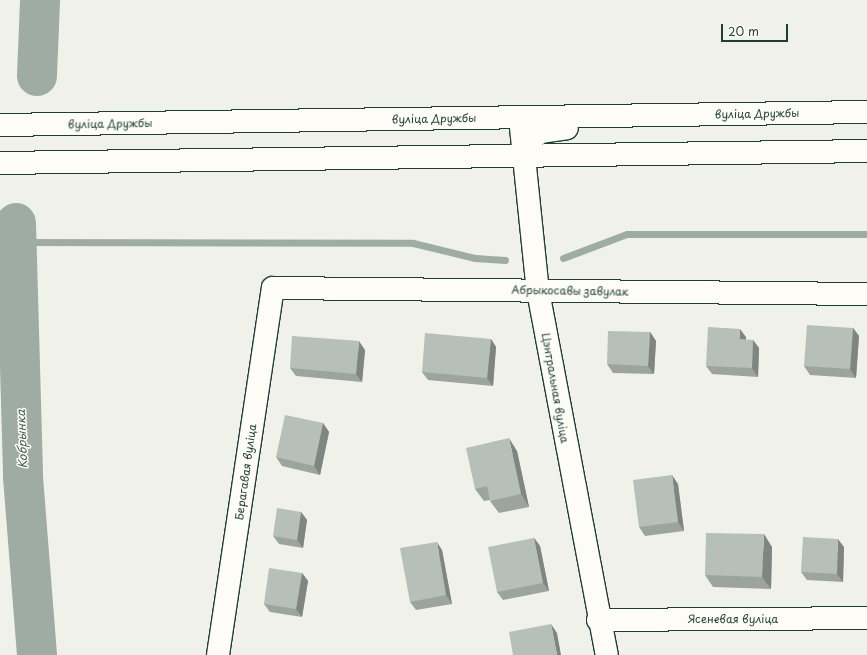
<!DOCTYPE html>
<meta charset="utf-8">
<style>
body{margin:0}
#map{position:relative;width:867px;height:655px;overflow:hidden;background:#f0f1eb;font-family:"Playpen Sans",sans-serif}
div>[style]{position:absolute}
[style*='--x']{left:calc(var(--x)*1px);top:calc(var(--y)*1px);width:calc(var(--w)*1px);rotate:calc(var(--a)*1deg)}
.stream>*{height:7px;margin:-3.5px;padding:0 3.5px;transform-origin:3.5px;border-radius:3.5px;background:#9faca4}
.river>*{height:40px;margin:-20px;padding:0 20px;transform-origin:20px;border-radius:20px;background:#9faca4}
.roads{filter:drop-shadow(1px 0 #1f3d34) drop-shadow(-1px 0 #1f3d34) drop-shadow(0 1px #1f3d34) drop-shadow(0 -1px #1f3d34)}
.minor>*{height:22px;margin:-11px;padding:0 11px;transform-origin:11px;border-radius:11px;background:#fdfcf7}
.major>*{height:22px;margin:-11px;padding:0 11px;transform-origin:11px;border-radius:11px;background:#fdfcf7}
.wall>*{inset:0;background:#9da49e}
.shaded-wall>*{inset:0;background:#7f8681}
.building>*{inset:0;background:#b6bfb8}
span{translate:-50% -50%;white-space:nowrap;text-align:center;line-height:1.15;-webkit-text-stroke:3px #fdfcf7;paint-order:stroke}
.street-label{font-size:11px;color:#1f3d34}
.water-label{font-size:12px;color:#455e56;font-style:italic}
.scale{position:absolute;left:721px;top:24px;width:67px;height:18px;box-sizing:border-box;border:2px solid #1f3d34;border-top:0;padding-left:5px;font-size:12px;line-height:14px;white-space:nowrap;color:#1f3d34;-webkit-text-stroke:3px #fdfcf7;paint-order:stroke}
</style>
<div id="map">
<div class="stream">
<i style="--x:15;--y:242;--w:398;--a:0.1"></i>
<i style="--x:413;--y:243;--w:64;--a:13.6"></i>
<i style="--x:475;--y:258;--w:30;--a:4"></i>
<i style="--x:563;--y:258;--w:68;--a:-20.6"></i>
<i style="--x:627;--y:234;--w:240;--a:0"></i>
</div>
<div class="river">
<i style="--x:37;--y:76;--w:76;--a:-87.7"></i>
<i style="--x:16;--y:223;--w:254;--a:88.4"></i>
<i style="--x:23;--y:477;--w:179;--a:85.5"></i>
</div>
<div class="roads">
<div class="minor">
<i style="--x:520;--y:118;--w:174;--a:84.1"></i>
<i style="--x:538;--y:291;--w:370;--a:79.3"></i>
<i style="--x:598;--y:620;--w:269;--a:-0.4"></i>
<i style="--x:218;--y:655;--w:371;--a:-81.5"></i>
<i style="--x:273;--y:288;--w:594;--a:0.58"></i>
</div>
<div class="major">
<i style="--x:0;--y:125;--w:867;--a:-0.86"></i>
<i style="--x:522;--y:158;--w:19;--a:-65"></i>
<i style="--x:530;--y:141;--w:13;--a:-42"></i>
<i style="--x:540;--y:132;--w:27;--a:-8"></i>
<i style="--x:0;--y:163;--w:867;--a:-0.79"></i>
</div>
</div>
<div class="wall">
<i style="clip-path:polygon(853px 328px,859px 336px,856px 378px,810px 375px,804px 366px)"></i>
<i style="clip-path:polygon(650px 332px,656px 341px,654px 374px,613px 373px,607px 364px)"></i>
<i style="clip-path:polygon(746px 337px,746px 340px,753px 340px,759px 348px,758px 377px,712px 374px,706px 366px)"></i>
<i style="clip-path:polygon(491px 339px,496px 347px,493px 386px,428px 380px,422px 372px)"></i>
<i style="clip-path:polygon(365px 350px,362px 382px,296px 376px,290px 368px)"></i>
<i style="clip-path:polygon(323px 423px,329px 432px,320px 475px,282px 466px,276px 457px)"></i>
<i style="clip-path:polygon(517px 451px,529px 507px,499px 513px,490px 501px,490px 500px,484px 501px,475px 489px)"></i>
<i style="clip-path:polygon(678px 484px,684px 531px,645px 536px,639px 527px)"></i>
<i style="clip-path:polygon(301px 512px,307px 520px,303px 548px,279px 544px,273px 536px)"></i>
<i style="clip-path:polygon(534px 538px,540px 546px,549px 591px,503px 600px,497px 592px)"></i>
<i style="clip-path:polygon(772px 547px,771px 589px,713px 587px,705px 575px)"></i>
<i style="clip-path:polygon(844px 547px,843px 582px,807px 580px,801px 572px)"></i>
<i style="clip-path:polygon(442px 550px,452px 604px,416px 610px,410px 602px)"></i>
<i style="clip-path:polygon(302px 573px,308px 581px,302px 617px,270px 612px,264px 604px)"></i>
</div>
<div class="shaded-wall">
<i style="clip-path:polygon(853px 328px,859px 336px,856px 378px,850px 369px)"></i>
<i style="clip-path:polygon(740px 329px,746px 337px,746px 348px,740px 339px)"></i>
<i style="clip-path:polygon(650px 332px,656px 341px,654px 374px,648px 366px)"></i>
<i style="clip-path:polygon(491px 339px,496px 347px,493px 386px,487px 378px)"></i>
<i style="clip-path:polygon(753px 340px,759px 348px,758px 377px,752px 368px)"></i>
<i style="clip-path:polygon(359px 341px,365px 350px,362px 382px,356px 374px)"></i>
<i style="clip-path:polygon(323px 423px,329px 432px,320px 475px,314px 466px)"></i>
<i style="clip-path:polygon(509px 438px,517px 451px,529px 507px,521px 494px)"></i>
<i style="clip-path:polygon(672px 475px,678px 484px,684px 531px,678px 522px)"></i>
<i style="clip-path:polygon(301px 512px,307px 520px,303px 548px,297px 540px)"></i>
<i style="clip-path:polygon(764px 534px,772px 547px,771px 589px,762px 577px)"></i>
<i style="clip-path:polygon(534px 538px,540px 546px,549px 591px,543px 583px)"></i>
<i style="clip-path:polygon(838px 539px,844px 547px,843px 582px,837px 574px)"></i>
<i style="clip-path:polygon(437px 542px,442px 550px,452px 604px,446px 595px)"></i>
<i style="clip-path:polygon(302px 573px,308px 581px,302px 617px,296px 609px)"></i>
<i style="clip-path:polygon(551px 624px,557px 633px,561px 655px,557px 655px)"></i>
</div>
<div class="building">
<i style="clip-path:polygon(807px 325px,853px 328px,850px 369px,804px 366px)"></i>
<i style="clip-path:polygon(708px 327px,740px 329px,740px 339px,753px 340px,752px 368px,706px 366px)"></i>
<i style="clip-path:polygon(608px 331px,650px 332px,648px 366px,607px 364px)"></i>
<i style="clip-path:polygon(425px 333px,491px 339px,487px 378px,422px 372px)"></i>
<i style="clip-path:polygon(292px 336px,359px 341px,356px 374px,290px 368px)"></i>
<i style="clip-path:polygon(285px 415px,323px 423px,314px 466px,276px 457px)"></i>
<i style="clip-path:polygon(509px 438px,521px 494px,490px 501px,487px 486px,475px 489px,466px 448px)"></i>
<i style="clip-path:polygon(672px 475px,678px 522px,639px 527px,633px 480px)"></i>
<i style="clip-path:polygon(277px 508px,301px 512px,297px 540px,273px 536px)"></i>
<i style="clip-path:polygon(706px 533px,764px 534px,762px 577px,705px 575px)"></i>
<i style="clip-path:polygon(803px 537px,838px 539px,837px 574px,801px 572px)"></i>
<i style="clip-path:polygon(534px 538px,543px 583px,497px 592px,488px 547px)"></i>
<i style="clip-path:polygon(437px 542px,446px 595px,410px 602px,400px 548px)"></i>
<i style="clip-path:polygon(269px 568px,302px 573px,296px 609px,264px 604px)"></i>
<i style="clip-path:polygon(551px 624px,557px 655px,513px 655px,509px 632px)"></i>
</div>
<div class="street-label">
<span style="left:757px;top:114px;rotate:-1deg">вуліца Дружбы</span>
<span style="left:434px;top:119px;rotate:-1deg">вуліца Дружбы</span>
<span style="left:110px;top:124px;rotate:-1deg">вуліца Дружбы</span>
<span style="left:570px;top:291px;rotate:1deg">Абрыкосавы завулак</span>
<span style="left:555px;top:388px;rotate:80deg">Цэнтральная вуліца</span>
<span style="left:246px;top:472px;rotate:-82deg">Берагавая вуліца</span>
<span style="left:733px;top:619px">Ясеневая вуліца</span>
</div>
<div class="water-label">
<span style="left:22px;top:439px;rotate:-92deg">Кобрынка</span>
</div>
<div class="scale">20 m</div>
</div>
